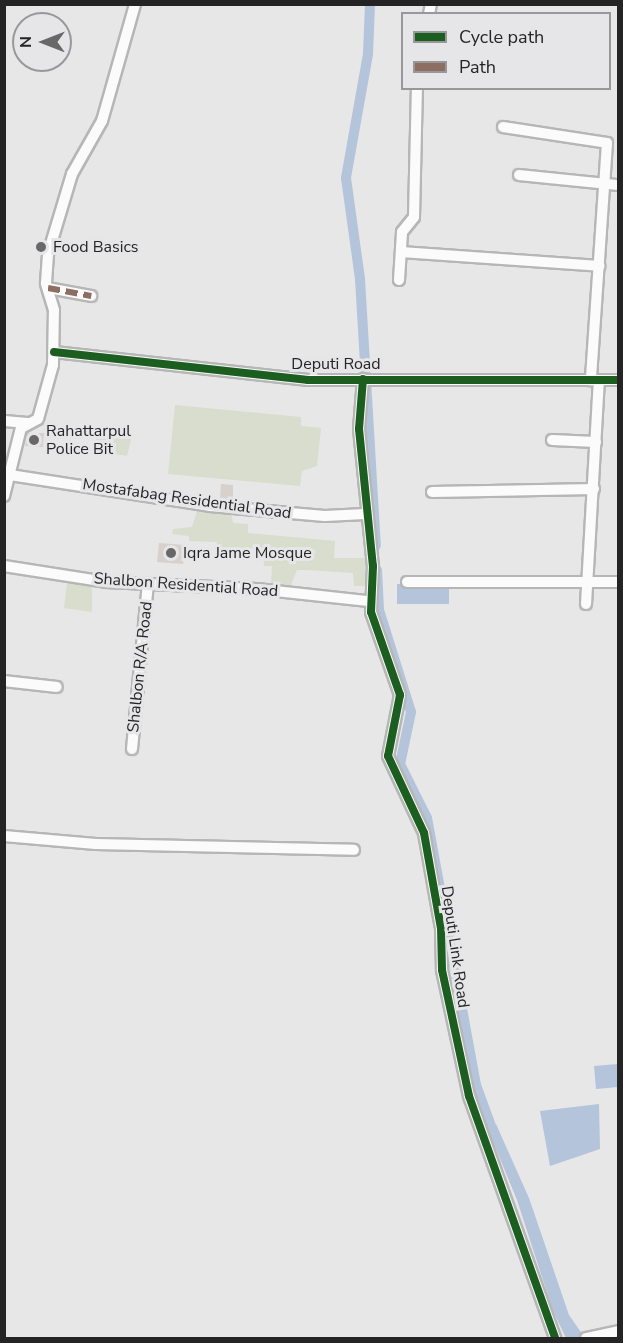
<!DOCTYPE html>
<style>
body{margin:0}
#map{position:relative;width:623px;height:1343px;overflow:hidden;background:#e7e7e7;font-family:"Nunito Sans",sans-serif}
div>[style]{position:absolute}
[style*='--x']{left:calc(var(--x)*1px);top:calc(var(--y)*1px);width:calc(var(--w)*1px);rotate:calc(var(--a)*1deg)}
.green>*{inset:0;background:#d8ddcd}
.water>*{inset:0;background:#b4c4da}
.canal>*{height:10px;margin:-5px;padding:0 5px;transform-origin:5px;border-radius:5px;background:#b4c4da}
.building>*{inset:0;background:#d6d1cc}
.roads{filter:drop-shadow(2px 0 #b6b6b6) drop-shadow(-2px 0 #b6b6b6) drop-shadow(0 2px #b6b6b6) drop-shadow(0 -2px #b6b6b6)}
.minor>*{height:10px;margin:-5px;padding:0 5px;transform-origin:5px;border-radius:5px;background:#fbfbfb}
.quiet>*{height:6px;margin-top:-3px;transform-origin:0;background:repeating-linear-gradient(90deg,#8d6e63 0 12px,transparent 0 18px)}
.cycleway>*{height:8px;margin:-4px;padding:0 4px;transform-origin:4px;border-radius:4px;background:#1b5e20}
.dots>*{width:16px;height:16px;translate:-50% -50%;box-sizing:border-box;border:3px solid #e6e6e8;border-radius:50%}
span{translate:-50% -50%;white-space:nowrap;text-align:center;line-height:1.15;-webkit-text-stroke:6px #e6e6e8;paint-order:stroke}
.poi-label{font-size:16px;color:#242425}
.left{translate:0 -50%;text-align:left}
.street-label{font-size:16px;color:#242425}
.frame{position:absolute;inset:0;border:6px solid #242425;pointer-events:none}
.legend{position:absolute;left:401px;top:12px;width:210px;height:78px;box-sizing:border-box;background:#e6e6e8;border:2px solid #98989a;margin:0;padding:8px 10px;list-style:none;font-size:18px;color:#242425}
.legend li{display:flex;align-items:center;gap:12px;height:30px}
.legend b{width:30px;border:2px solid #98989a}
.north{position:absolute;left:12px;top:12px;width:60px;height:60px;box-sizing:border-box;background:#e6e6e8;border:2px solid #98989a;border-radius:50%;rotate:270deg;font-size:16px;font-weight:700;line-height:24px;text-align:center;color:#242425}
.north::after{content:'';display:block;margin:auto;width:21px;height:27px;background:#686869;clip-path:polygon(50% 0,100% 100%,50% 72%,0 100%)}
</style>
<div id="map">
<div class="green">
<i style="clip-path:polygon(175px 405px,301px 417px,301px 426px,321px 428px,317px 466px,302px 471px,300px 486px,168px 474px)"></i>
<i style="clip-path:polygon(97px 432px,132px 436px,127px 456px,95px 451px)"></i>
<i style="clip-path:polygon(198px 508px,231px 510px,233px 523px,248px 524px,248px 533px,335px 541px,334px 558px,365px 558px,366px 586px,354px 586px,353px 573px,307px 570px,297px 570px,290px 587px,271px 585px,272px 566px,264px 566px,263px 549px,232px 547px,225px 560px,214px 559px,217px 542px,189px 541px,189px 536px,172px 534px,173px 529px,192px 527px)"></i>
<i style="clip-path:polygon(67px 583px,92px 585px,92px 612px,64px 608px)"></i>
</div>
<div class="water">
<i style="clip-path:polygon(397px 584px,449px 586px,449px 604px,397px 604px)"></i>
<i style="clip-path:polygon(618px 1064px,618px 1087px,596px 1089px,594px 1066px)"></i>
<i style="clip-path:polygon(599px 1104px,600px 1149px,550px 1166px,540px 1111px)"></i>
<i style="clip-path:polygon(496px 1124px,529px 1198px,569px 1315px,585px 1338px,566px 1338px,553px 1311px,517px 1200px,488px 1130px)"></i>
</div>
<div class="canal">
<i style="--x:370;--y:4;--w:50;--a:92.3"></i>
<i style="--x:368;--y:54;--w:126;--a:100.1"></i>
<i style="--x:346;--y:178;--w:102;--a:82.1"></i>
<i style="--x:360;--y:279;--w:267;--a:86.6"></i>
<i style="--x:377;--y:570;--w:40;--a:87.1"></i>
<i style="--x:379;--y:610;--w:107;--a:72.6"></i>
<i style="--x:411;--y:712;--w:53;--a:101.9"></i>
<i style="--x:400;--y:764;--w:60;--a:63.4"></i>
<i style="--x:427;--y:818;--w:271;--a:79.6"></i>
<i style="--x:476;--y:1085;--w:55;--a:69.9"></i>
</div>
<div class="building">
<i style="clip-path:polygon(27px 433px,44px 433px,43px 447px,25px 446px)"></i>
<i style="clip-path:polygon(221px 484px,233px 485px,233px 500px,220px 499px)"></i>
<i style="clip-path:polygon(159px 543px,185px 545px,183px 564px,157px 562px)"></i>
</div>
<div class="roads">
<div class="minor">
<i style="--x:429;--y:14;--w:10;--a:-79"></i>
<i style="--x:503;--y:127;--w:105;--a:8.7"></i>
<i style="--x:607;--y:143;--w:238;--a:93.9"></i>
<i style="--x:519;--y:175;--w:100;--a:5.8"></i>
<i style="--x:401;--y:252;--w:199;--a:4"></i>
<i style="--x:399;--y:280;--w:48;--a:-86.4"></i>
<i style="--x:402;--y:232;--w:19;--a:-51"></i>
<i style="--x:414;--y:217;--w:129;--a:-88.7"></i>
<i style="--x:48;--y:288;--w:44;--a:10.5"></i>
<i style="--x:54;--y:352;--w:256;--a:6.3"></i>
<i style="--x:308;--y:380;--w:310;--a:0"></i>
<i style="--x:363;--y:379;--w:50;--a:94.6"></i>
<i style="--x:359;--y:429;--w:138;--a:84.2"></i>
<i style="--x:373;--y:566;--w:46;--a:92.5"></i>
<i style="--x:371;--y:612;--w:88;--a:70.7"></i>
<i style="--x:400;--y:695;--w:62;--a:101.1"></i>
<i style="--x:388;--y:756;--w:85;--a:64.9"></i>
<i style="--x:424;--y:833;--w:97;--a:79.9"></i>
<i style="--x:441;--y:928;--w:42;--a:88.6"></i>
<i style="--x:442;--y:970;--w:129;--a:77.9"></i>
<i style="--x:469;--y:1096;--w:257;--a:70.4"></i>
<i style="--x:4;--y:421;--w:24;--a:5"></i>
<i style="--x:552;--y:440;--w:44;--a:2.6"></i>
<i style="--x:10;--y:475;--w:202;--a:8.8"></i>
<i style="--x:210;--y:506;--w:115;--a:5"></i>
<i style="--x:325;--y:516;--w:40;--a:-2.9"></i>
<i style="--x:432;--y:492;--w:162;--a:-1.1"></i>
<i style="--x:4;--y:496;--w:70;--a:-76"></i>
<i style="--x:21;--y:428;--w:19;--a:-28"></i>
<i style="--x:38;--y:419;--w:56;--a:-74.5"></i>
<i style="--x:53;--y:365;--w:55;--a:-89"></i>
<i style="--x:54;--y:310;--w:28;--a:-107"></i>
<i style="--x:46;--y:283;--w:29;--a:-86"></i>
<i style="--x:48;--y:254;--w:84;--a:-73.3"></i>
<i style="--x:72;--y:174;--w:61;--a:-60.5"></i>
<i style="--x:102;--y:121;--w:122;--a:-74.2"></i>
<i style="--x:4;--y:566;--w:103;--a:8.9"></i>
<i style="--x:106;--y:582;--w:151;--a:2.7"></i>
<i style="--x:257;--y:589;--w:112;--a:6.2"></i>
<i style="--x:407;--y:582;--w:211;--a:0"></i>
<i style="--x:586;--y:604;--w:224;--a:-86.7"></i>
<i style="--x:4;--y:681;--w:53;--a:6.5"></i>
<i style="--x:132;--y:749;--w:166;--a:-84.5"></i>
<i style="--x:4;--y:836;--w:92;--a:5"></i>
<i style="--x:96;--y:844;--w:258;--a:1.3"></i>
<i style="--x:586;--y:1338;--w:33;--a:-12"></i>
</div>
</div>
<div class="quiet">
<i style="--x:48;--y:288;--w:44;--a:10.5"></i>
</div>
<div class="cycleway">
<i style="--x:54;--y:352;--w:256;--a:6.3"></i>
<i style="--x:308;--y:380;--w:310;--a:0"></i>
<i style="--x:363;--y:379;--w:50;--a:94.6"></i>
<i style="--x:359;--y:429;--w:138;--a:84.2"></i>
<i style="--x:373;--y:566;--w:46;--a:92.5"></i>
<i style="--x:371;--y:612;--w:88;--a:70.7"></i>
<i style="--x:400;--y:695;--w:62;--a:101.1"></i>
<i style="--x:388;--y:756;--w:85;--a:64.9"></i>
<i style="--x:424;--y:833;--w:97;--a:79.9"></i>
<i style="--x:441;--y:928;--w:42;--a:88.6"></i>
<i style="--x:442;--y:970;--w:129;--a:77.9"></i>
<i style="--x:469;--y:1096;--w:257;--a:70.4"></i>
</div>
<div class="dots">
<i style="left:41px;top:247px;background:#686869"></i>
<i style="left:34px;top:440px;background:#686869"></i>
<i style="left:171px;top:553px;background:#686869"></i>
</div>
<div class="poi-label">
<span class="left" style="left:53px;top:247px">Food Basics</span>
<span class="left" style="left:46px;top:440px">Rahattarpul<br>Police Bit</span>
<span class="left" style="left:183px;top:553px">Iqra Jame Mosque</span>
</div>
<div class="street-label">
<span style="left:336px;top:364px">Deputi Road</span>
<span style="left:187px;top:499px;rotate:8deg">Mostafabag Residential Road</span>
<span style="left:186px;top:585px;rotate:4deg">Shalbon Residential Road</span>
<span style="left:140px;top:667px;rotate:-84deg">Shalbon R/A Road</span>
<span style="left:455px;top:947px;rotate:82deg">Deputi Link Road</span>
</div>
<div class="frame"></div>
<ul class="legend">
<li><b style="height:8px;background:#1b5e20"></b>Cycle path</li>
<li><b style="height:8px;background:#8d6e63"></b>Path</li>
</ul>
<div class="north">N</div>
</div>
